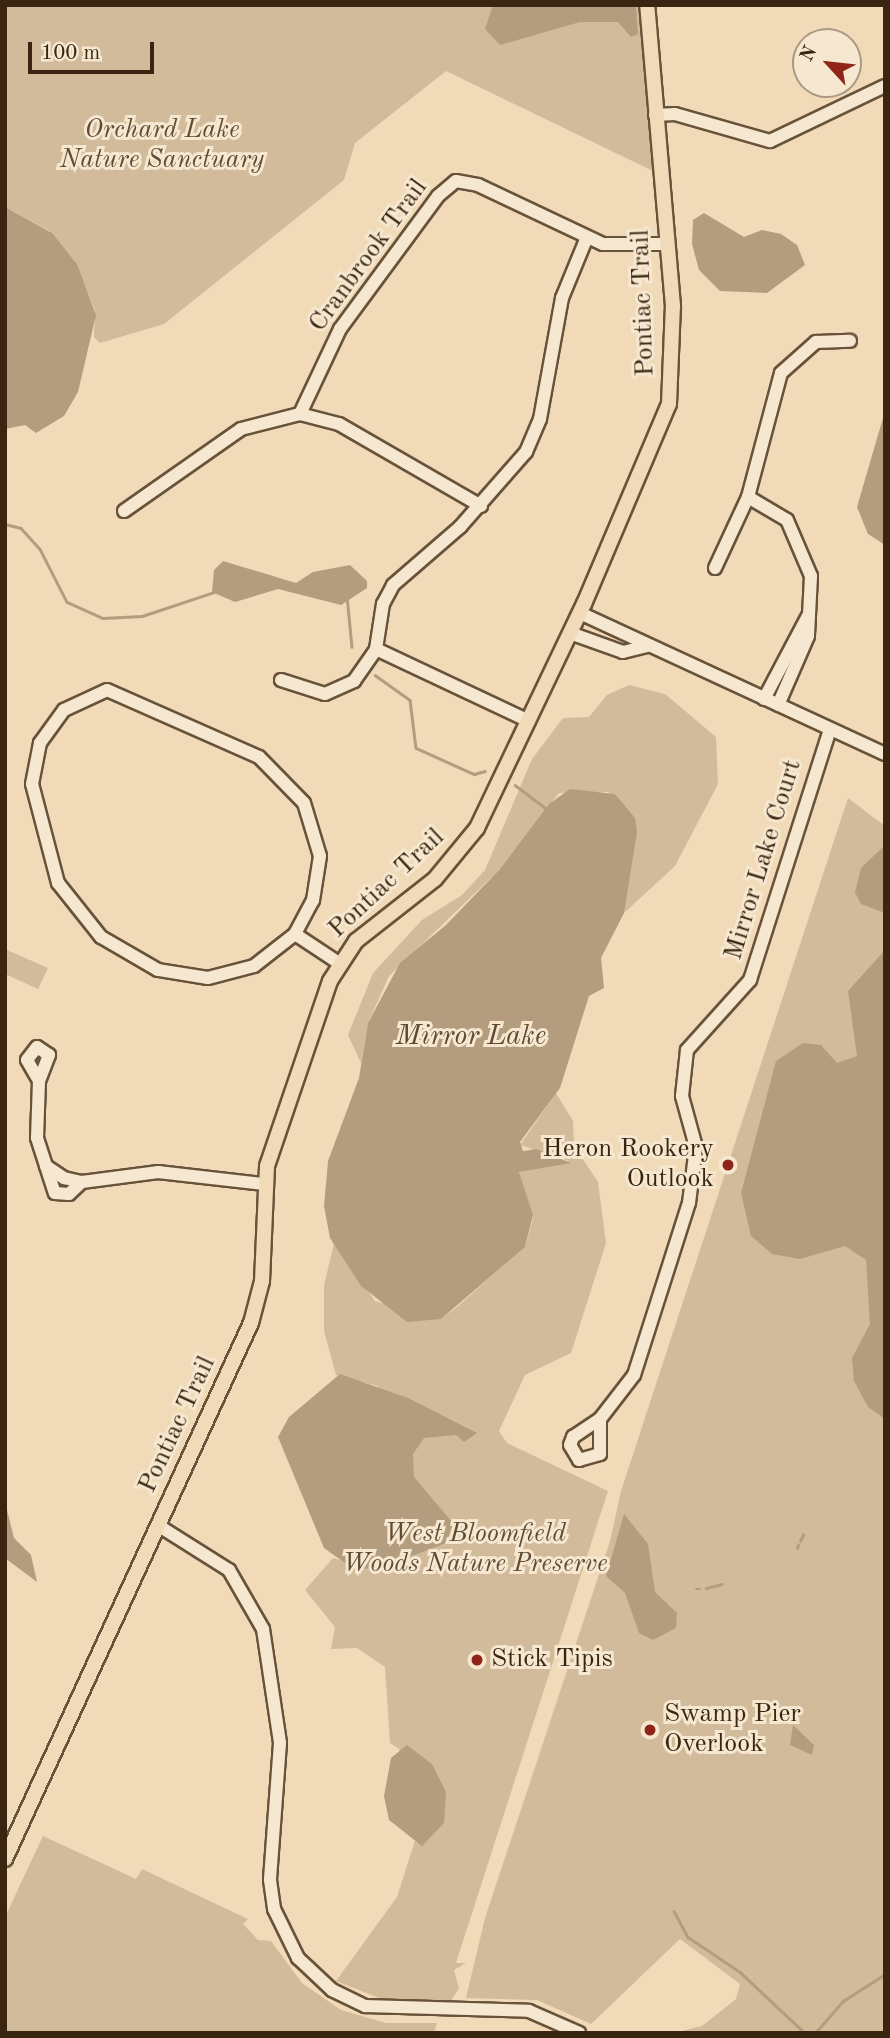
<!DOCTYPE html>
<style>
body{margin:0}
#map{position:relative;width:890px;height:2038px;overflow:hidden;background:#f1dab7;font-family:"Old Standard TT",serif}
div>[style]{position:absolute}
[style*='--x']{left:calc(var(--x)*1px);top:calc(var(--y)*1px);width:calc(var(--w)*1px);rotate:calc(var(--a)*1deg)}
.green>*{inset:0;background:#d2bb9b}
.water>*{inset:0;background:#b39d7e}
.stream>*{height:2.5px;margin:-1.25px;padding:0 1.25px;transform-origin:1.25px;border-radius:1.25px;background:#b39d7e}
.roads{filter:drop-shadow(2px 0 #68533a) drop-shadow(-2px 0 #68533a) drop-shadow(0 2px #68533a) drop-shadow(0 -2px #68533a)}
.minor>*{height:12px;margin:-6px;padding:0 6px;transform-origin:6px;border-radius:6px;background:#f6e7d0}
.major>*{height:14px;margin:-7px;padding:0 7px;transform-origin:7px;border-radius:7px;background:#f1dab7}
.dots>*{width:19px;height:19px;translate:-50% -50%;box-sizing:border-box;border:4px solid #f6e7d0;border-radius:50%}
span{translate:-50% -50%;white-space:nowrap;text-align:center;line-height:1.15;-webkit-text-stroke:6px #f6e7d0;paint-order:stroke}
.park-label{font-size:26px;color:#604b33;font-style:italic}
.street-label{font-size:26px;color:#3a2610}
.poi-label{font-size:26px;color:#3a2610}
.right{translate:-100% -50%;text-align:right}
.left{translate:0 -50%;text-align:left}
.water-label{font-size:28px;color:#5e4a31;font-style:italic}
.frame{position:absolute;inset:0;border:7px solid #3a2610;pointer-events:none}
.north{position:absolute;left:792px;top:28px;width:70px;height:70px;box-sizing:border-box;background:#f6e7d0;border:2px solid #ab9a83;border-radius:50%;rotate:297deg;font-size:19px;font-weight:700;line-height:28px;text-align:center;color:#3a2610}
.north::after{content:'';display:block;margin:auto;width:24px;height:32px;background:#8f2418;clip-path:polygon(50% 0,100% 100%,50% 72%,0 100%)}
.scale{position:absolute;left:28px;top:42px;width:126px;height:32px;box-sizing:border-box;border:4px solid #3a2610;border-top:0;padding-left:9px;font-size:21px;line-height:24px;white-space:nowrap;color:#3a2610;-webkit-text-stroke:5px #f6e7d0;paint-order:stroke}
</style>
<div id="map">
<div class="green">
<i style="clip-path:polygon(5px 5px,643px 5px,657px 173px,446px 71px,355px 143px,344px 180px,164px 324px,100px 343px,94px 337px,95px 310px,74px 260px,48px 230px,5px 207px)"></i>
<i style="clip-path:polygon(629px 685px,665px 694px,716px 737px,718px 784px,675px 866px,624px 913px,635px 818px,608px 792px,559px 793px,500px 869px,389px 976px,368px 1023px,361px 1063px,348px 1035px,373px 973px,422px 920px,462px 895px,485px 870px,532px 759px,563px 718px,589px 717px,607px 695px)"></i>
<i style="clip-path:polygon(848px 798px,885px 826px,885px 2033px,674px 2033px,702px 2026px,736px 1999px,740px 1984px,680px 1939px,591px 2024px,537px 2000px,466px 1998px,485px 1918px,610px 1541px,621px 1491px)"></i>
<i style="clip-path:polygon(5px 949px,48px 968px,38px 989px,5px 974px)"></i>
<i style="clip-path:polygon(556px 1093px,573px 1121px,574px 1146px,598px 1182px,606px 1243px,571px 1353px,525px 1375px,499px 1431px,507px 1443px,608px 1491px,456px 1963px,466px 1963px,454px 1970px,459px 1988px,448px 2006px,384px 2000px,336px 1981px,397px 1897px,420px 1825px,399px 1749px,390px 1743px,385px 1667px,357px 1648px,331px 1649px,335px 1627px,305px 1590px,333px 1558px,366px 1568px,378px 1386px,336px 1375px,324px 1331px,324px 1286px,334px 1243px,375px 1301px,441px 1319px,457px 1307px,526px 1245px,533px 1218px,519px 1172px,569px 1161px,520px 1145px)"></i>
<i style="clip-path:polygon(43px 1836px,136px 1879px,142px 1869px,248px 1919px,243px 1924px,258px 1940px,271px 1941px,302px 1983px,341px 2010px,386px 2023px,437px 2023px,434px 2033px,5px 2033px,5px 1917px)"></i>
</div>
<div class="water">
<i style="clip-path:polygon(493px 5px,636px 5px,638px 34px,631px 37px,618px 22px,580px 22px,500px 45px,485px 29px)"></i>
<i style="clip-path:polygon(5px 207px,52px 233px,77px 264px,96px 315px,78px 392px,64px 416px,36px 433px,25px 425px,5px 429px)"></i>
<i style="clip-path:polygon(704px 213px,744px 237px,762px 230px,781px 234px,797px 245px,805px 265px,767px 293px,720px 291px,699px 270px,692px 244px,693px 220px)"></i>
<i style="clip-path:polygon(885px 411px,885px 545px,868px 534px,857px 507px)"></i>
<i style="clip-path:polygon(223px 561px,296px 583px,313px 572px,350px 565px,367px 581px,367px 588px,341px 605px,278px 589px,235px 602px,212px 592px,214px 570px)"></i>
<i style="clip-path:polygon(570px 789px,615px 794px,635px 818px,637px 832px,624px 913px,601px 958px,604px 988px,589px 996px,560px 1088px,520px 1142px,523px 1151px,536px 1149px,571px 1163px,519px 1172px,533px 1215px,525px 1247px,441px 1319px,407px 1322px,361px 1286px,330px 1238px,324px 1206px,328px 1161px,359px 1078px,368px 1023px,400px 963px,446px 925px,500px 869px,549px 804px)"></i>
<i style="clip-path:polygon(885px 845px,885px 913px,861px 904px,855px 892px,861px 868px)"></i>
<i style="clip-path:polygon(885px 950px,885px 1419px,868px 1407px,854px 1381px,852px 1358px,870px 1324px,866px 1260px,845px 1246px,800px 1259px,772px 1254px,751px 1236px,741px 1193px,776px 1061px,803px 1043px,821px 1045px,837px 1063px,857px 1056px,848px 991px)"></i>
<i style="clip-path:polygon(340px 1374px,408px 1398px,477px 1433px,464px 1442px,456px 1435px,424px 1438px,413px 1454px,414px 1477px,453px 1523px,446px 1543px,378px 1569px,352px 1568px,324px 1548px,278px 1437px,289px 1417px)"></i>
<i style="clip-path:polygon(5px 1502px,14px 1538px,31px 1555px,37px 1582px,5px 1558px)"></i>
<i style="clip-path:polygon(624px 1514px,648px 1544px,655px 1592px,677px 1613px,676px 1628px,653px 1640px,639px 1633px,625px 1593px,606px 1576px)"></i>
<i style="clip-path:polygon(793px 1725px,814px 1745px,812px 1755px,790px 1745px)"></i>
<i style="clip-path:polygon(407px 1745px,432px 1764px,446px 1792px,444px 1823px,422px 1846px,389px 1820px,384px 1796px,391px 1758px)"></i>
</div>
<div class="stream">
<i style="--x:5;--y:524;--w:16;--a:14"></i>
<i style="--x:21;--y:528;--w:28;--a:48"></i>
<i style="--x:40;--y:549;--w:59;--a:63"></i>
<i style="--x:67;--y:602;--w:39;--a:24"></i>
<i style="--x:103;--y:618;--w:39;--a:-3"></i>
<i style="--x:142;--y:616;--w:76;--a:-18.4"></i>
<i style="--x:347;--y:596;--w:51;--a:84.4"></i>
<i style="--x:375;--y:675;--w:43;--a:35.5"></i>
<i style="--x:410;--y:700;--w:48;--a:82.9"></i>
<i style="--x:416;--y:748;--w:64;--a:24.1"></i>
<i style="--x:474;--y:774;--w:11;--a:-15"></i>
<i style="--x:515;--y:785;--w:38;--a:37"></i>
<i style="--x:800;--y:1541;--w:7;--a:-63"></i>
<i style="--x:797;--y:1548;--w:3;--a:-72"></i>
<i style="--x:706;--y:1588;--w:16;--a:-14"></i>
<i style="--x:696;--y:1589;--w:4;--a:0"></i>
<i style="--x:674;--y:1911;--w:30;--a:62"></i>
<i style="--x:688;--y:1937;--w:63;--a:33.9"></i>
<i style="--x:740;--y:1972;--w:89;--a:43.2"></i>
<i style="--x:815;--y:2033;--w:43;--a:-48.8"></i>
<i style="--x:843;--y:2001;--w:50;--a:-32.7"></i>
</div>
<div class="roads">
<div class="minor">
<i style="--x:655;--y:115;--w:20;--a:-3"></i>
<i style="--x:675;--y:114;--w:99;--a:15.9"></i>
<i style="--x:770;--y:141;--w:127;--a:-25.6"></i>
<i style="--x:300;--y:414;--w:94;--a:-64.8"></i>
<i style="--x:340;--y:329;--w:165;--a:-53.6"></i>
<i style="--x:438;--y:196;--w:23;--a:-40"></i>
<i style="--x:456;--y:181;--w:22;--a:10"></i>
<i style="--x:478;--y:185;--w:138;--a:25.3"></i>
<i style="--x:603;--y:244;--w:64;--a:0"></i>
<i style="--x:748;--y:497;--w:45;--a:30.5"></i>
<i style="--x:787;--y:520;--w:61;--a:66.8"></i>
<i style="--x:811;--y:576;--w:60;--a:92.9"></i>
<i style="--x:808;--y:636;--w:75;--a:113.5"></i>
<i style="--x:124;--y:511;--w:143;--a:-35"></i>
<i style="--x:241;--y:429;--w:61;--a:-14.3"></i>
<i style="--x:300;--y:414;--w:40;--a:14.4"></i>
<i style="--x:339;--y:424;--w:164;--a:30"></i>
<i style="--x:715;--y:568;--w:78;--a:-65.1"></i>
<i style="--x:748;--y:497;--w:128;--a:-75.1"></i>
<i style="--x:781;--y:373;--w:47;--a:-41.5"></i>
<i style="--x:816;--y:342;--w:34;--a:-2"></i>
<i style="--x:580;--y:613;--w:336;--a:24.8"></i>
<i style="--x:570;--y:633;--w:56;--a:19.7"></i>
<i style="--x:623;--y:652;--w:25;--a:-14"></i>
<i style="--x:376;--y:649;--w:169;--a:25.2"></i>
<i style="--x:281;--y:680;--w:46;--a:17.7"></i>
<i style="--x:325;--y:694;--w:32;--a:-24"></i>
<i style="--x:354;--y:681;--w:39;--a:-55"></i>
<i style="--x:376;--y:649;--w:46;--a:-81.2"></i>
<i style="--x:383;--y:604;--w:21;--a:-62"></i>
<i style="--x:393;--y:585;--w:89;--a:-40.9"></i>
<i style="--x:460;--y:527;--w:100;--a:-48.7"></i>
<i style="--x:526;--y:452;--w:36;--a:-67"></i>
<i style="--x:540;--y:419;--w:123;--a:-79.7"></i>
<i style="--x:562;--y:298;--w:66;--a:-67.7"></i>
<i style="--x:107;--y:690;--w:166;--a:23.8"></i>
<i style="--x:259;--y:757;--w:64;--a:45.6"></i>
<i style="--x:304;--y:803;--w:55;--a:73.2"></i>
<i style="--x:320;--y:856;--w:45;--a:99"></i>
<i style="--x:313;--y:900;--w:38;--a:118"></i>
<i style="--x:295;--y:934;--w:52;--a:142"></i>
<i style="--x:254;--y:966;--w:48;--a:165.4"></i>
<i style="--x:208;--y:978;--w:51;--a:-170.9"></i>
<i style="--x:158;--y:970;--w:66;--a:-149.9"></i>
<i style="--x:101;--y:937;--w:69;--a:-128.5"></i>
<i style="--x:58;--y:883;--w:102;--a:-104.7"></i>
<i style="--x:32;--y:784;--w:42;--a:-79"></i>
<i style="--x:40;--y:743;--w:41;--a:-54"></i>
<i style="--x:64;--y:710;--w:47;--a:-24.9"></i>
<i style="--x:764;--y:699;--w:94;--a:-62.1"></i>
<i style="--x:295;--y:934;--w:53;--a:33.4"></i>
<i style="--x:39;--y:1081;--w:28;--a:-69"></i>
<i style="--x:49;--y:1055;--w:14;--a:-146"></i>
<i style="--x:37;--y:1047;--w:16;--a:128"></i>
<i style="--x:27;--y:1060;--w:24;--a:60"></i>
<i style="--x:39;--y:1081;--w:57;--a:92"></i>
<i style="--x:37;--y:1138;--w:29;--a:72"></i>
<i style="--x:46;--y:1166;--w:22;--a:34"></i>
<i style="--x:64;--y:1178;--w:18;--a:13"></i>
<i style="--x:82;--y:1182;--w:77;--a:-7.5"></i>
<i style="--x:158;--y:1172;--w:107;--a:6.5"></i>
<i style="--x:46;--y:1166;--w:28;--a:72"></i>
<i style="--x:55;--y:1193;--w:14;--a:4"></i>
<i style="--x:69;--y:1194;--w:18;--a:-43"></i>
<i style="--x:600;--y:1419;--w:35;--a:90"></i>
<i style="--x:600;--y:1454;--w:22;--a:164"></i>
<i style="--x:579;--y:1460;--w:17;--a:-121"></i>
<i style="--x:570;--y:1445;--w:9;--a:-69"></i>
<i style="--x:573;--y:1437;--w:32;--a:-34"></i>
<i style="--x:600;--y:1419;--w:56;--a:-52.3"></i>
<i style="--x:634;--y:1375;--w:181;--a:-72.3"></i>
<i style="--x:689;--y:1203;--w:56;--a:-82.9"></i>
<i style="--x:696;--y:1147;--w:53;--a:-105.4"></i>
<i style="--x:682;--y:1096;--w:46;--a:-83.8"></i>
<i style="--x:687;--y:1050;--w:94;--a:-48"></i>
<i style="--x:750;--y:980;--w:263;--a:-72.3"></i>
<i style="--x:159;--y:1526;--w:83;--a:32.2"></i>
<i style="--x:229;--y:1570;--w:68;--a:60"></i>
<i style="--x:263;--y:1629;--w:115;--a:81.5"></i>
<i style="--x:280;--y:1743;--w:137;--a:94.2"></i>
<i style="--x:270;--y:1880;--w:29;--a:82"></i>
<i style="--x:274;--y:1909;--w:55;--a:63.9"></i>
<i style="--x:298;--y:1958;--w:47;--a:43.3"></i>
<i style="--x:332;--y:1990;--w:37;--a:26"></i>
<i style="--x:365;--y:2006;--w:164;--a:1.7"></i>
<i style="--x:529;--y:2011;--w:55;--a:23.7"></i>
</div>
<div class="major">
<i style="--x:5;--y:1859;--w:590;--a:-65.35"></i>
<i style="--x:251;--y:1323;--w:43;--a:-75.3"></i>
<i style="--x:262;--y:1281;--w:115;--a:-87.5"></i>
<i style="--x:267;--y:1166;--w:195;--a:-71.2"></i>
<i style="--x:330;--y:981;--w:48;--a:-57"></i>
<i style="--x:356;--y:941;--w:100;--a:-38.1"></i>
<i style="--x:435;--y:879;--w:66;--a:-50.5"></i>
<i style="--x:477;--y:828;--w:248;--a:-64.5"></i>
<i style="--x:584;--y:604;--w:217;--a:-67"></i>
<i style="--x:669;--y:404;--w:98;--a:-87.7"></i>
<i style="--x:673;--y:306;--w:302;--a:-94.9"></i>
</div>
</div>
<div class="dots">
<i style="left:728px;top:1165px;background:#8f2418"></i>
<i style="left:477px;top:1660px;background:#8f2418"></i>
<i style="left:650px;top:1730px;background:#8f2418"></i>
</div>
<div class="park-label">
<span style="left:162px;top:146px">Orchard Lake<br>Nature Sanctuary</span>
<span style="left:475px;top:1550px">West Bloomfield<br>Woods Nature Preserve</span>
</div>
<div class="street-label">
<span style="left:369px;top:256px;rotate:-54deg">Cranbrook Trail</span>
<span style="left:644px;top:303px;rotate:-92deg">Pontiac Trail</span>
<span style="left:764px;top:860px;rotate:-73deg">Mirror Lake Court</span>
<span style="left:387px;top:884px;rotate:-43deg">Pontiac Trail</span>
<span style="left:178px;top:1425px;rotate:-65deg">Pontiac Trail</span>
</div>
<div class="poi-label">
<span class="right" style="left:714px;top:1165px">Heron Rookery<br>Outlook</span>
<span class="left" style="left:491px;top:1660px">Stick Tipis</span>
<span class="left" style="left:664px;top:1730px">Swamp Pier<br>Overlook</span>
</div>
<div class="water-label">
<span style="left:471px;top:1037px">Mirror Lake</span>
</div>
<div class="frame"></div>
<div class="north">N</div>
<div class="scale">100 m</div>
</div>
